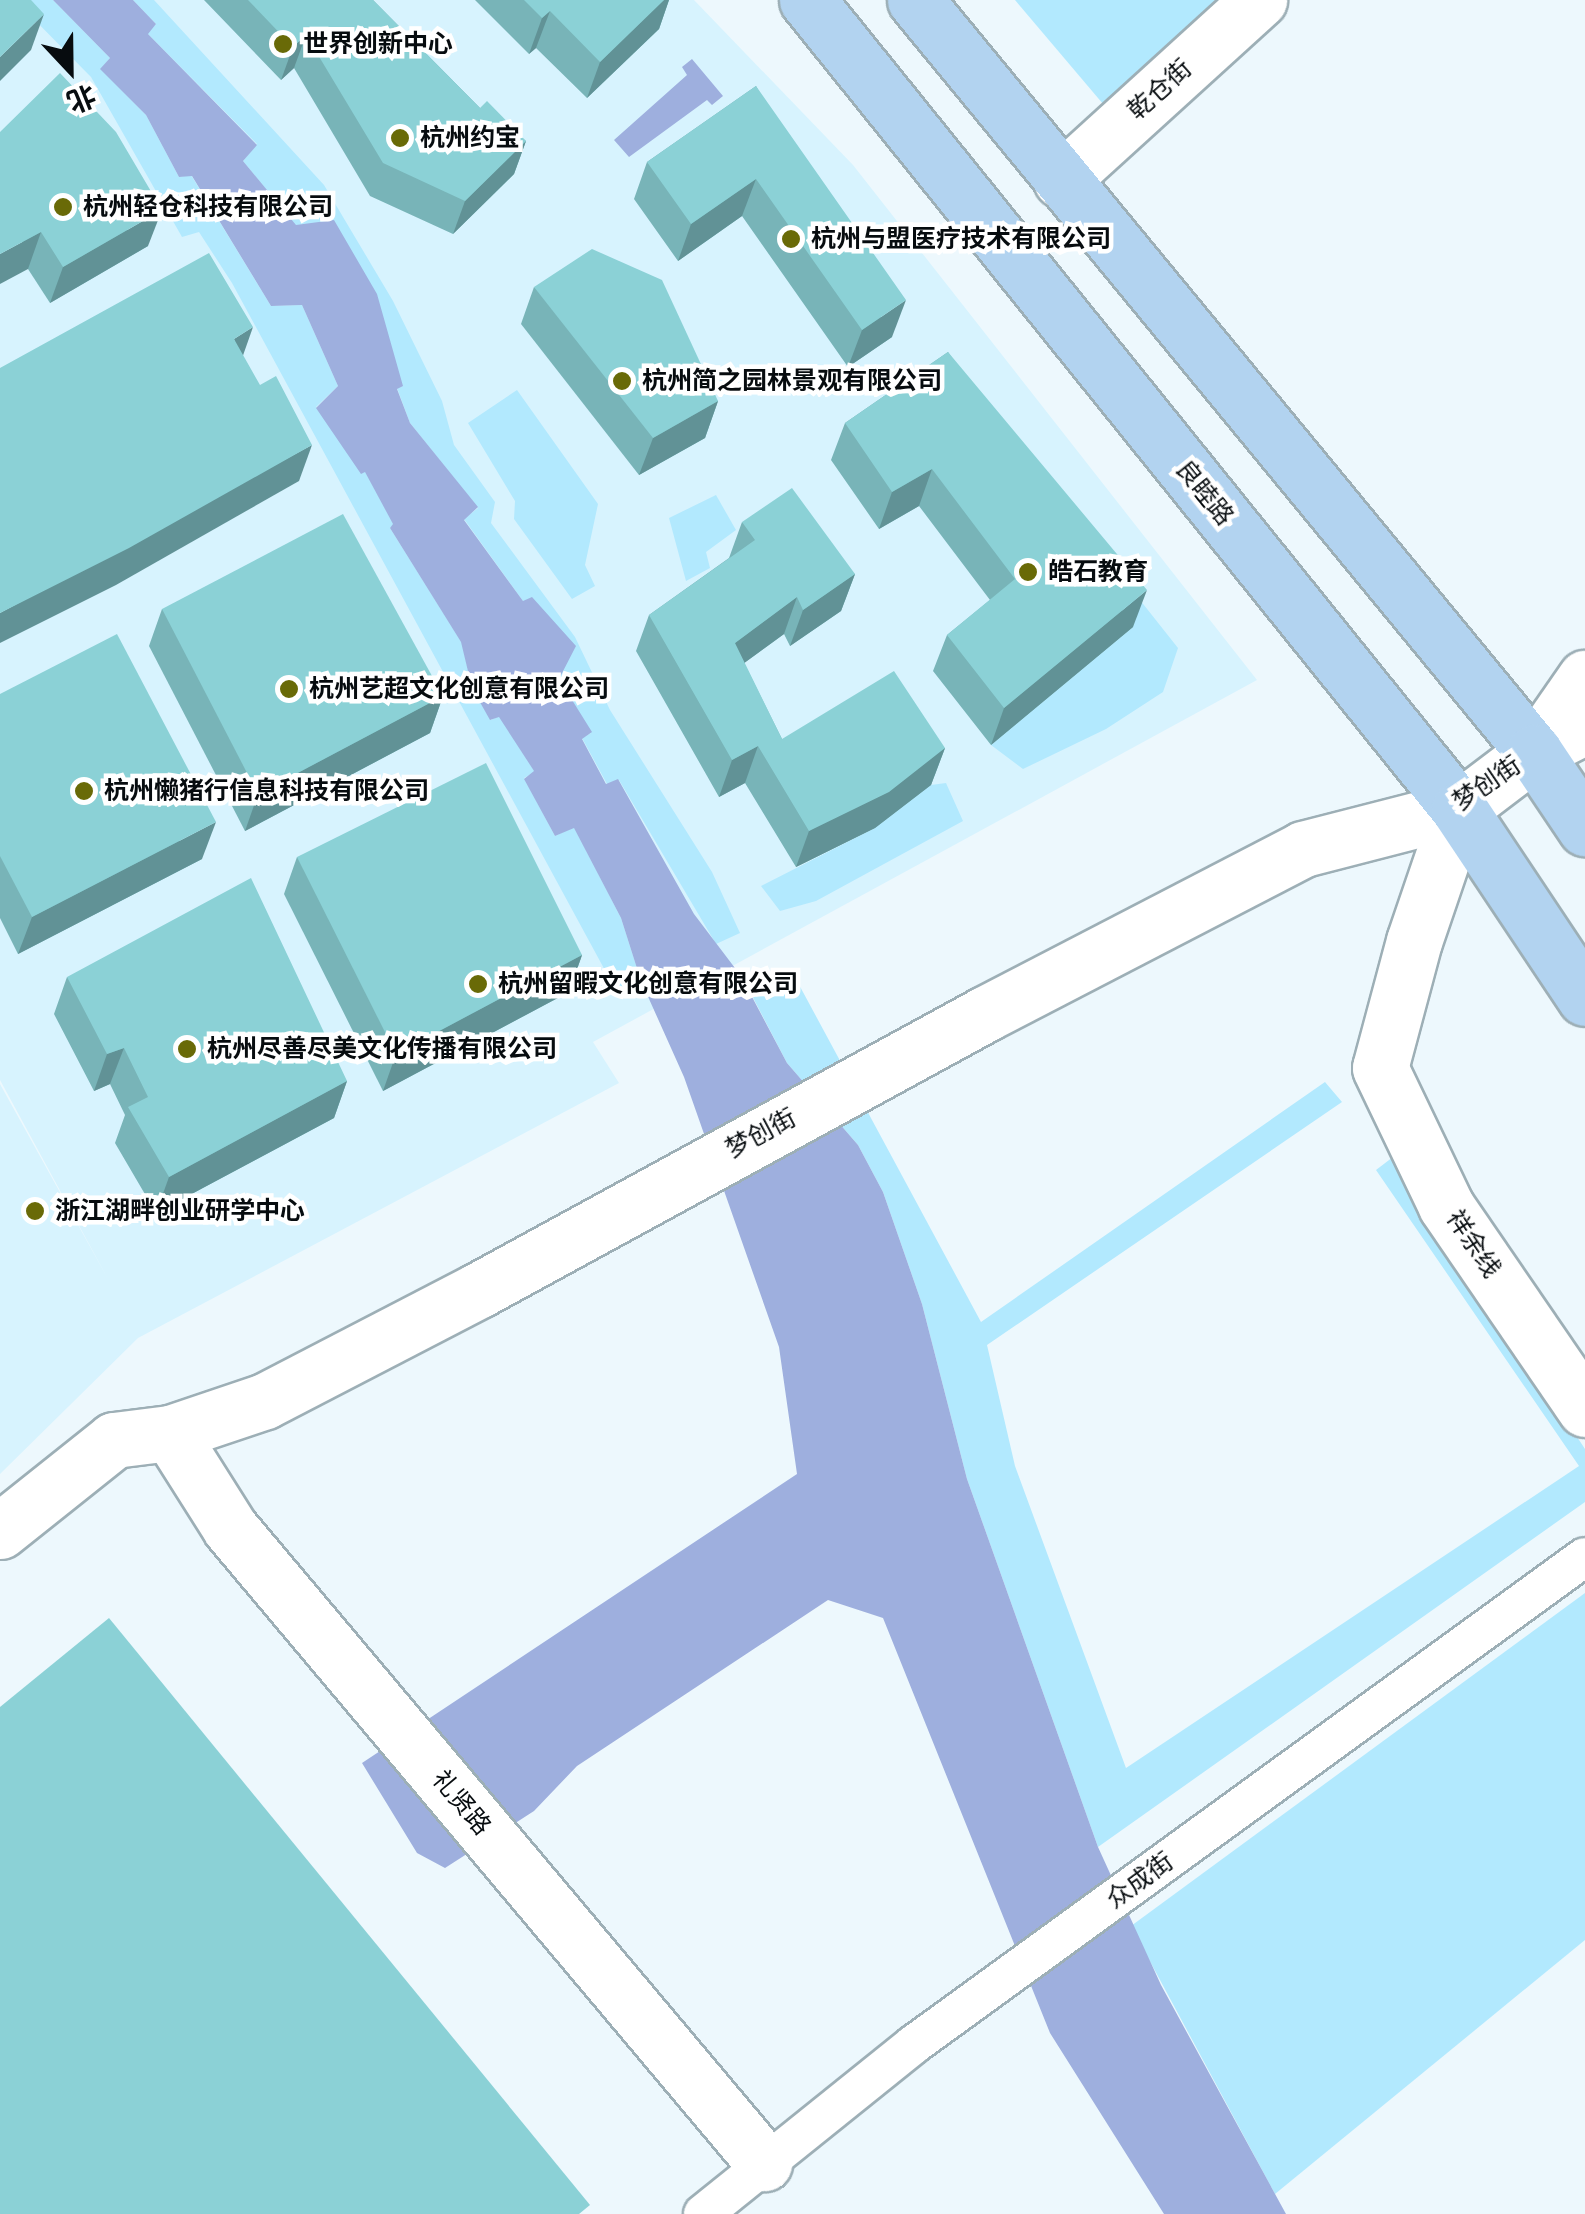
<!DOCTYPE html>
<meta charset="utf-8">
<style>
body{margin:0}
#map{position:relative;width:1585px;height:2214px;overflow:hidden;background:#edf8fd;font-family:"Times New Roman","Noto Sans SC",serif}
div>[style]{position:absolute}
[style*='--x']{left:calc(var(--x)*1px);top:calc(var(--y)*1px);width:calc(var(--w)*1px);rotate:calc(var(--a)*1deg)}
.built>*{inset:0;background:#d7f3fe}
.green>*{inset:0;background:#b2e9fe}
.water>*{inset:0;background:#9eafde}
.roads{filter:drop-shadow(2px 0 #9dafb6) drop-shadow(-2px 0 #9dafb6) drop-shadow(0 2px #9dafb6) drop-shadow(0 -2px #9dafb6)}
.street>*{height:38px;margin:-19px;padding:0 19px;transform-origin:19px;border-radius:19px;background:#fff}
.secondary>*{height:55px;margin:-27.5px;padding:0 27.5px;transform-origin:27.5px;border-radius:27.5px;background:#fff}
.primary>*{height:55px;margin:-27.5px;padding:0 27.5px;transform-origin:27.5px;border-radius:27.5px;background:#b2d3f0}
.wall>*{inset:0;background:#78b4b8}
.shaded-wall>*{inset:0;background:#619296}
.building>*{inset:0;background:#8bd1d6}
.dots>*{width:28px;height:28px;translate:-50% -50%;box-sizing:border-box;border:5px solid #fff;border-radius:50%}
span{translate:-50% -50%;white-space:nowrap;text-align:center;line-height:1.15;-webkit-text-stroke:9px #fff;paint-order:stroke}
.poi-label{font-size:25px;color:#070c0f;font-weight:700}
.left{translate:0 -50%;text-align:left}
.street-label{font-size:25px;color:#070c0f}
.north{position:absolute;left:20px;top:20px;width:100px;height:100px;-webkit-text-stroke:8px #fff;paint-order:stroke;rotate:158deg;font-size:28px;font-weight:700;line-height:40px;text-align:center;color:#070c0f}
.north::after{content:'';display:block;margin:auto;width:35px;height:45px;background:#070c0f;clip-path:polygon(50% 0,100% 100%,50% 72%,0 100%)}
</style>
<div id="map">
<div class="built">
<i style="clip-path:polygon(0 0,694px 0,853px 165px,1257px 680px,593px 1042px,619px 1083px,138px 1338px,0 1474px,0 1084px,108px 1279px,0 1080px)"></i>
</div>
<div class="green">
<i style="clip-path:polygon(15px 0,53px 0,110px 58px,101px 69px,146px 115px,179px 177px,191px 175px,271px 306px,302px 305px,338px 386px,316px 407px,365px 471px,394px 525px,390px 528px,462px 643px,472px 688px,491px 720px,499px 716px,535px 772px,524px 778px,555px 836px,574px 827px,621px 918px,641px 981px,620px 998px,232px 283px,199px 232px,182px 237px,91px 77px)"></i>
<i style="clip-path:polygon(133px 0,154px 0,324px 185px,393px 301px,442px 401px,454px 445px,495px 502px,491px 523px,575px 637px,610px 710px,712px 872px,740px 933px,716px 944px,619px 780px,607px 784px,582px 738px,591px 733px,559px 679px,523px 601px,464px 519px,478px 508px,410px 423px,397px 388px,402px 386px,296px 226px,243px 161px,257px 144px,147px 33px,156px 24px)"></i>
<i style="clip-path:polygon(1015px 0,1216px 0,1109px 111px)"></i>
<i style="clip-path:polygon(965px 379px,1178px 648px,1163px 692px,1106px 729px,1023px 769px,991px 745px,1133px 627px)"></i>
<i style="clip-path:polygon(517px 390px,598px 504px,585px 565px,595px 586px,572px 599px,514px 519px,515px 501px,468px 423px)"></i>
<i style="clip-path:polygon(716px 495px,736px 530px,706px 552px,710px 568px,686px 581px,669px 518px)"></i>
<i style="clip-path:polygon(946px 783px,963px 821px,816px 901px,780px 911px,761px 886px,875px 828px,931px 785px)"></i>
<i style="clip-path:polygon(790px 968px,981px 1322px,1325px 1082px,1342px 1102px,987px 1345px,1015px 1466px,1126px 1768px,1579px 1466px,1376px 1170px,1393px 1157px,1585px 1449px,1585px 1502px,1098px 1847px,967px 1479px,922px 1304px,883px 1192px,858px 1145px,787px 1063px,749px 990px)"></i>
<i style="clip-path:polygon(1585px 1593px,1585px 1940px,1275px 2194px,1131px 1926px)"></i>
</div>
<div class="water">
<i style="clip-path:polygon(53px 0,133px 0,156px 24px,148px 34px,257px 145px,243px 161px,296px 225px,334px 220px,377px 294px,403px 386px,397px 389px,410px 423px,478px 507px,464px 520px,523px 601px,532px 597px,576px 646px,559px 679px,592px 732px,582px 739px,606px 784px,618px 779px,694px 914px,741px 976px,787px 1063px,858px 1145px,883px 1192px,922px 1304px,967px 1479px,1098px 1847px,1161px 1985px,1286px 2214px,1164px 2214px,1050px 2033px,883px 1618px,828px 1600px,577px 1766px,534px 1811px,445px 1868px,417px 1853px,362px 1763px,797px 1474px,779px 1347px,684px 1077px,641px 981px,621px 918px,574px 828px,555px 836px,524px 779px,534px 771px,499px 717px,490px 720px,472px 688px,461px 642px,390px 528px,393px 524px,365px 472px,361px 474px,316px 408px,338px 386px,302px 305px,271px 306px,192px 176px,179px 177px,146px 115px,100px 69px,110px 58px)"></i>
<i style="clip-path:polygon(692px 59px,723px 96px,712px 105px,707px 100px,629px 157px,614px 140px,687px 75px,682px 67px)"></i>
</div>
<div class="roads">
<div class="street">
<i style="--x:703;--y:2214;--w:270;--a:-38.8"></i>
<i style="--x:913;--y:2045;--w:830;--a:-35.99"></i>
</div>
<div class="secondary">
<i style="--x:1061;--y:180;--w:268;--a:-42.3"></i>
<i style="--x:1535;--y:750;--w:88;--a:-55.2"></i>
<i style="--x:1459;--y:809;--w:139;--a:108.8"></i>
<i style="--x:1414;--y:941;--w:131;--a:105"></i>
<i style="--x:1380;--y:1068;--w:153;--a:64.4"></i>
<i style="--x:1446;--y:1206;--w:246;--a:55.6"></i>
<i style="--x:170;--y:1433;--w:112;--a:57.7"></i>
<i style="--x:230;--y:1528;--w:830;--a:49.94"></i>
<i style="--x:0;--y:1531;--w:146;--a:-38.6"></i>
<i style="--x:114;--y:1440;--w:56;--a:-7.1"></i>
<i style="--x:170;--y:1433;--w:100;--a:-18.6"></i>
<i style="--x:265;--y:1401;--w:241;--a:-27.4"></i>
<i style="--x:479;--y:1290;--w:576;--a:-28.61"></i>
<i style="--x:985;--y:1014;--w:358;--a:-27.4"></i>
<i style="--x:1303;--y:849;--w:161;--a:-14.4"></i>
<i style="--x:1459;--y:809;--w:94;--a:-37.2"></i>
<i style="--x:1534;--y:752;--w:57;--a:-27"></i>
</div>
<div class="primary">
<i style="--x:807;--y:0;--w:1039;--a:51.13"></i>
<i style="--x:1459;--y:809;--w:227;--a:56.3"></i>
<i style="--x:915;--y:0;--w:974;--a:50.54"></i>
<i style="--x:1534;--y:752;--w:92;--a:56.1"></i>
</div>
</div>
<div class="wall">
<i style="clip-path:polygon(204px 0,373px 0,480px 108px,526px 141px,514px 174px,453px 234px,370px 196px,294px 68px,281px 80px)"></i>
<i style="clip-path:polygon(475px 0,669px 0,659px 29px,587px 98px,536px 48px,529px 54px)"></i>
<i style="clip-path:polygon(756px 86px,892px 337px,848px 367px,742px 216px,678px 261px,634px 199px,647px 162px)"></i>
<i style="clip-path:polygon(0 132px,148px 246px,50px 303px,28px 269px)"></i>
<i style="clip-path:polygon(534px 287px,718px 401px,705px 438px,639px 475px,521px 324px)"></i>
<i style="clip-path:polygon(948px 352px,1133px 627px,991px 745px,933px 671px,947px 635px,990px 600px,919px 506px,879px 529px,831px 460px,845px 423px)"></i>
<i style="clip-path:polygon(742px 522px,855px 574px,841px 611px,790px 646px,784px 634px,744px 663px,782px 739px,945px 748px,931px 785px,875px 828px,796px 867px,745px 783px,719px 797px,636px 651px,649px 615px,729px 558px)"></i>
<i style="clip-path:polygon(162px 609px,443px 696px,430px 733px,245px 831px,149px 646px)"></i>
<i style="clip-path:polygon(0 694px,202px 859px,18px 954px,0 918px)"></i>
<i style="clip-path:polygon(297px 857px,582px 955px,569px 992px,383px 1091px,284px 894px)"></i>
<i style="clip-path:polygon(67px 977px,347px 1081px,334px 1118px,156px 1213px,115px 1143px,125px 1115px,110px 1084px,94px 1091px,54px 1014px)"></i>
</div>
<div class="shaded-wall">
<i style="clip-path:polygon(664px 0,669px 0,659px 29px,587px 98px,600px 62px)"></i>
<i style="clip-path:polygon(550px 11px,536px 48px,529px 54px,542px 18px)"></i>
<i style="clip-path:polygon(44px 14px,31px 50px,0 81px,0 57px)"></i>
<i style="clip-path:polygon(306px 35px,294px 68px,281px 80px,293px 47px)"></i>
<i style="clip-path:polygon(526px 141px,514px 174px,453px 234px,465px 201px)"></i>
<i style="clip-path:polygon(756px 179px,742px 216px,678px 261px,691px 224px)"></i>
<i style="clip-path:polygon(162px 210px,148px 246px,50px 303px,63px 267px)"></i>
<i style="clip-path:polygon(41px 232px,28px 269px,0 284px,0 254px)"></i>
<i style="clip-path:polygon(906px 300px,892px 337px,848px 367px,862px 330px)"></i>
<i style="clip-path:polygon(253px 327px,240px 364px,234px 339px)"></i>
<i style="clip-path:polygon(718px 401px,705px 438px,639px 475px,653px 438px)"></i>
<i style="clip-path:polygon(312px 445px,299px 481px,116px 585px,0 643px,0 613px)"></i>
<i style="clip-path:polygon(932px 469px,919px 506px,879px 529px,892px 492px)"></i>
<i style="clip-path:polygon(855px 574px,841px 611px,790px 646px,803px 610px)"></i>
<i style="clip-path:polygon(1147px 590px,1133px 627px,991px 745px,1004px 708px)"></i>
<i style="clip-path:polygon(797px 597px,784px 634px,721px 680px,735px 643px)"></i>
<i style="clip-path:polygon(443px 696px,430px 733px,245px 831px,258px 794px)"></i>
<i style="clip-path:polygon(758px 746px,745px 783px,719px 797px,732px 760px)"></i>
<i style="clip-path:polygon(945px 748px,931px 785px,875px 828px,796px 867px,809px 831px)"></i>
<i style="clip-path:polygon(216px 822px,202px 859px,18px 954px,32px 917px)"></i>
<i style="clip-path:polygon(582px 955px,569px 992px,383px 1091px,396px 1054px)"></i>
<i style="clip-path:polygon(124px 1048px,110px 1084px,94px 1091px,107px 1054px)"></i>
<i style="clip-path:polygon(347px 1081px,334px 1118px,156px 1213px,169px 1177px)"></i>
</div>
<div class="building">
<i style="clip-path:polygon(0 0,31px 0,44px 14px,0 57px)"></i>
<i style="clip-path:polygon(248px 0,373px 0,480px 108px,487px 101px,526px 141px,465px 201px,383px 163px,306px 35px,293px 47px)"></i>
<i style="clip-path:polygon(524px 0,664px 0,600px 62px,550px 11px,542px 18px)"></i>
<i style="clip-path:polygon(60px 73px,116px 132px,162px 210px,63px 267px,41px 232px,0 254px,0 132px)"></i>
<i style="clip-path:polygon(756px 86px,906px 300px,862px 330px,756px 179px,691px 224px,647px 162px)"></i>
<i style="clip-path:polygon(592px 249px,662px 280px,718px 401px,653px 438px,534px 287px)"></i>
<i style="clip-path:polygon(209px 253px,253px 327px,234px 339px,260px 385px,276px 376px,312px 445px,129px 548px,0 613px,0 368px)"></i>
<i style="clip-path:polygon(948px 352px,1147px 590px,1004px 708px,947px 635px,1015px 579px,932px 469px,892px 492px,845px 423px)"></i>
<i style="clip-path:polygon(792px 488px,855px 574px,803px 610px,797px 597px,735px 643px,782px 739px,894px 671px,945px 748px,889px 792px,809px 831px,758px 746px,732px 760px,649px 615px,755px 540px,742px 522px)"></i>
<i style="clip-path:polygon(343px 514px,443px 696px,258px 794px,162px 609px)"></i>
<i style="clip-path:polygon(117px 634px,216px 822px,32px 917px,0 856px,0 694px)"></i>
<i style="clip-path:polygon(486px 763px,582px 955px,396px 1054px,297px 857px)"></i>
<i style="clip-path:polygon(251px 878px,347px 1081px,169px 1177px,128px 1107px,148px 1097px,124px 1048px,107px 1054px,67px 977px)"></i>
<i style="clip-path:polygon(109px 1618px,590px 2205px,579px 2214px,0 2214px,0 1707px)"></i>
</div>
<div class="dots">
<i style="left:283px;top:44px;background:#696a07"></i>
<i style="left:400px;top:138px;background:#696a07"></i>
<i style="left:63px;top:207px;background:#696a07"></i>
<i style="left:791px;top:239px;background:#696a07"></i>
<i style="left:622px;top:381px;background:#696a07"></i>
<i style="left:1028px;top:572px;background:#696a07"></i>
<i style="left:289px;top:689px;background:#696a07"></i>
<i style="left:84px;top:791px;background:#696a07"></i>
<i style="left:478px;top:984px;background:#696a07"></i>
<i style="left:187px;top:1049px;background:#696a07"></i>
<i style="left:35px;top:1211px;background:#696a07"></i>
</div>
<div class="poi-label">
<span class="left" style="left:303px;top:44px">世界创新中心</span>
<span class="left" style="left:420px;top:138px">杭州约宝</span>
<span class="left" style="left:83px;top:207px">杭州轻仓科技有限公司</span>
<span class="left" style="left:811px;top:239px">杭州与盟医疗技术有限公司</span>
<span class="left" style="left:642px;top:381px">杭州简之园林景观有限公司</span>
<span class="left" style="left:1048px;top:572px">皓石教育</span>
<span class="left" style="left:309px;top:689px">杭州艺超文化创意有限公司</span>
<span class="left" style="left:104px;top:791px">杭州懒猪行信息科技有限公司</span>
<span class="left" style="left:498px;top:984px">杭州留暇文化创意有限公司</span>
<span class="left" style="left:207px;top:1049px">杭州尽善尽美文化传播有限公司</span>
<span class="left" style="left:55px;top:1211px">浙江湖畔创业研学中心</span>
</div>
<div class="street-label">
<span style="left:1160px;top:90px;rotate:-42deg">乾仓街</span>
<span style="left:1204px;top:493px;rotate:51deg">良睦路</span>
<span style="left:1487px;top:784px;rotate:-34deg">梦创街</span>
<span style="left:761px;top:1134px;rotate:-28deg">梦创街</span>
<span style="left:1473px;top:1244px;rotate:56deg">祥余线</span>
<span style="left:461px;top:1803px;rotate:50deg">礼贤路</span>
<span style="left:1140px;top:1881px;rotate:-36deg">众成街</span>
</div>
<div class="north">北</div>
</div>
